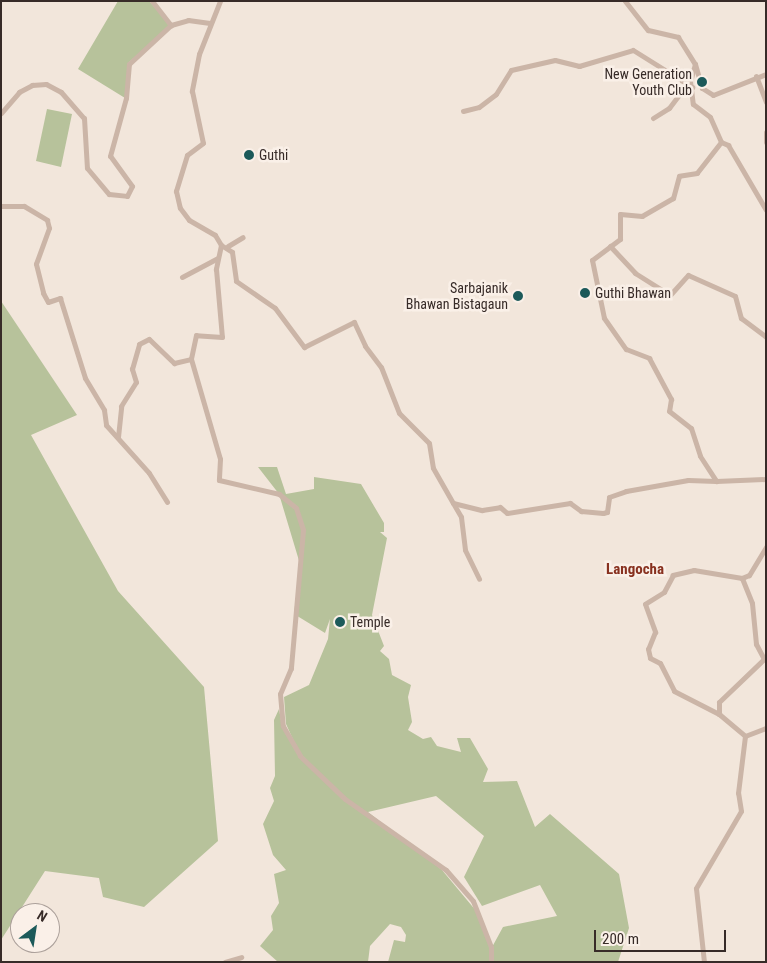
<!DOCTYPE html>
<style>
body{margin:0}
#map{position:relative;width:767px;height:963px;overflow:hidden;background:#f2e6db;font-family:"Roboto Condensed",sans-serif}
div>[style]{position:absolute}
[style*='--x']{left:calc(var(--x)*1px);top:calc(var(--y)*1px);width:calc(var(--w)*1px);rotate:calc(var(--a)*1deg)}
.green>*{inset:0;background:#b7c29b}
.minor>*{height:5px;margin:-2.5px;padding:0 2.5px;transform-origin:2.5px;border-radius:2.5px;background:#cbb5a7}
.dots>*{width:14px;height:14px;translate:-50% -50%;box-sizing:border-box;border:2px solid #faf0e8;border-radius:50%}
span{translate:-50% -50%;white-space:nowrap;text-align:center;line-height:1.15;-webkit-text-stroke:5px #faf0e8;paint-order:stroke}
.poi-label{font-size:14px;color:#372b28}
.right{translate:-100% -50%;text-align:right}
.left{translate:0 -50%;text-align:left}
.neighbourhood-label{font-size:15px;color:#88311f;font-weight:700}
.frame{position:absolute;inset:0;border:2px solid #372b28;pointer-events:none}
.north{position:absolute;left:10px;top:903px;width:50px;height:50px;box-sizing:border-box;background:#faf0e8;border:1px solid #aca19b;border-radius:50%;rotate:31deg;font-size:14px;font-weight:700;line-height:20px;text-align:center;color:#372b28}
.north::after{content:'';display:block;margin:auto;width:18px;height:22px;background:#1c5a5a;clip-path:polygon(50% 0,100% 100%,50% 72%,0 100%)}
.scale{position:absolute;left:594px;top:930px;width:132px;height:22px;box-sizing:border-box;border:2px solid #372b28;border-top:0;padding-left:6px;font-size:15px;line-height:18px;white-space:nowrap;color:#372b28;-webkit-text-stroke:4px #faf0e8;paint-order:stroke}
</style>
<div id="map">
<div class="green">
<i style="clip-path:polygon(118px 1px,149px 1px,171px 25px,128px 63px,125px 98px,78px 69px)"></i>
<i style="clip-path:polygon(47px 109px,72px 114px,61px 167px,36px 161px)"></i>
<i style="clip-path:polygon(1px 301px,77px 415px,31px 435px,118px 591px,204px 687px,218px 841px,144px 907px,103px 897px,99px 878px,45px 871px,1px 940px)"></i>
<i style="clip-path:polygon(evenodd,258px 467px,277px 467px,286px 494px,314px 489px,314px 477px,361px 484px,384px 523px,384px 532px,380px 532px,387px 538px,372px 615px,384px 646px,380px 651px,389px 659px,392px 675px,411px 685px,408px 697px,412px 722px,408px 730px,423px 739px,431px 737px,437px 746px,461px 752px,457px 738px,470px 738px,488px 769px,483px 782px,517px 781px,535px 827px,550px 814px,619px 874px,629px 928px,618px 962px,388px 962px,394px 940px,405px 942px,406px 935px,401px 927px,390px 924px,370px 946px,368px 962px,278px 962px,260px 946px,273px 930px,271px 916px,279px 903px,274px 874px,286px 870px,273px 855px,263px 824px,274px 801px,270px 788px,275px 776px,274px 720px,279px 709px,282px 726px,301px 757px,286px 724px,284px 697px,309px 685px,328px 639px,330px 619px,325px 633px,294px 614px,300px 564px,279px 494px,258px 467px,436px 796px,484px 836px,464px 877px,482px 906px,540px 885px,557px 916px,503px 927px,491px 949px,477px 912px,442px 870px,368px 812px,436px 796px)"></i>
</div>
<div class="minor">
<i style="--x:152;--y:1;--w:31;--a:52"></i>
<i style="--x:220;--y:1;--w:57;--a:111.6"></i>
<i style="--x:199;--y:54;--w:38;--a:101"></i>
<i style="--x:192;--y:91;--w:53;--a:78.1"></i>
<i style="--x:203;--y:143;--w:20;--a:143"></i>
<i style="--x:187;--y:155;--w:38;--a:107"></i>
<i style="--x:176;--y:191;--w:17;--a:77"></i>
<i style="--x:180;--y:208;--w:15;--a:53"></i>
<i style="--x:189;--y:220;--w:30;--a:30"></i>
<i style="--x:215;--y:235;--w:12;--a:59"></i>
<i style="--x:221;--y:245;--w:25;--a:102"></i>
<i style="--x:216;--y:269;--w:68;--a:85"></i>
<i style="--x:222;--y:337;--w:26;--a:-176"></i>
<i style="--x:196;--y:335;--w:25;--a:102"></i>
<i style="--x:191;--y:359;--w:104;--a:73.8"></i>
<i style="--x:220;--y:459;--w:21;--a:93"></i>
<i style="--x:219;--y:480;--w:62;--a:13.1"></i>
<i style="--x:279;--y:494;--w:22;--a:39"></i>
<i style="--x:296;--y:508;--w:23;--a:72"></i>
<i style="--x:303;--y:530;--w:139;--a:95"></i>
<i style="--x:291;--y:668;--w:28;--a:113"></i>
<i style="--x:280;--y:694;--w:32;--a:85"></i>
<i style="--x:283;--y:726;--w:34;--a:60"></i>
<i style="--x:300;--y:756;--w:62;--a:43.7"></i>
<i style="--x:345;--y:799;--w:123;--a:35.1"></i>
<i style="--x:446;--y:870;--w:41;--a:48.9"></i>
<i style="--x:473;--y:901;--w:49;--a:68.6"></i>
<i style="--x:491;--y:947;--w:15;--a:90"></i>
<i style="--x:625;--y:1;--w:37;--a:52"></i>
<i style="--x:648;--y:30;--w:31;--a:13"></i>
<i style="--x:678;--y:37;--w:32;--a:58"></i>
<i style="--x:695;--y:64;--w:25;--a:74"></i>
<i style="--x:702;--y:88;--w:13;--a:32"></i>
<i style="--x:713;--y:95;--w:57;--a:-21.6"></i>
<i style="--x:695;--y:64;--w:18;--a:106"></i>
<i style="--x:690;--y:81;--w:23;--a:83"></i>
<i style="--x:693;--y:104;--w:21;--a:37"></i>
<i style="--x:710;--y:117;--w:27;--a:66"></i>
<i style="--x:721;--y:142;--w:39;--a:128"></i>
<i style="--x:697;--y:173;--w:18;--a:171"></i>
<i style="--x:679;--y:176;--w:23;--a:105"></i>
<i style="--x:673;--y:198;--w:36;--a:150"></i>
<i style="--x:642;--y:216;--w:22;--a:-175"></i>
<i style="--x:620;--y:214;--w:25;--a:90"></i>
<i style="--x:620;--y:239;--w:35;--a:143"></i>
<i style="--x:592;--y:260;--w:59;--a:78.3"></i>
<i style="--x:604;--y:318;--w:38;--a:55"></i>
<i style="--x:626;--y:349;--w:25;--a:21"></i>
<i style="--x:649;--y:358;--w:47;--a:61.8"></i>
<i style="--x:671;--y:399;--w:12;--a:99"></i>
<i style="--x:669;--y:411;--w:28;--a:38"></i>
<i style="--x:691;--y:428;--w:29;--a:72"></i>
<i style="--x:700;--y:456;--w:30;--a:57"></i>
<i style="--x:716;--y:481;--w:50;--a:-2.3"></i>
<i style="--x:756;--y:76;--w:28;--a:69"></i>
<i style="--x:463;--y:111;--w:16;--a:-14"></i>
<i style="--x:479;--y:107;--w:21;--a:-37"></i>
<i style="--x:496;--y:94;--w:28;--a:-58"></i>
<i style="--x:511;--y:70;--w:45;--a:-12.8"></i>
<i style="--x:555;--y:60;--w:25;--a:14"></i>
<i style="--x:579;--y:66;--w:56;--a:-16.5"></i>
<i style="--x:633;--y:50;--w:70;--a:32.1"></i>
<i style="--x:1;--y:113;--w:28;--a:-49"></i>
<i style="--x:19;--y:92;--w:15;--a:-28"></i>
<i style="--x:32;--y:85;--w:14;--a:-4"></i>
<i style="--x:46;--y:84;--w:17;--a:28"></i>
<i style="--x:61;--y:92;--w:35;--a:49"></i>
<i style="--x:84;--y:118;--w:50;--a:86.6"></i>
<i style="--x:87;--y:168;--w:34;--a:50"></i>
<i style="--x:109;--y:194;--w:18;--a:6"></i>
<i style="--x:127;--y:196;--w:11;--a:-63"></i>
<i style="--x:132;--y:186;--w:37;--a:-126"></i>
<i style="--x:110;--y:156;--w:60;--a:-74.6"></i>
<i style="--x:126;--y:98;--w:34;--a:-85"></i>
<i style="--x:129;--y:64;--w:57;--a:-42.9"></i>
<i style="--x:171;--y:25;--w:18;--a:-16"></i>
<i style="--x:188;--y:20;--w:22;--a:8"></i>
<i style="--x:653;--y:118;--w:19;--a:-32"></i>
<i style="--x:669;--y:108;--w:26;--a:-53"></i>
<i style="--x:685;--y:87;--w:7;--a:0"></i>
<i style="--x:766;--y:132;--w:10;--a:90"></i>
<i style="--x:721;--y:142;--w:8;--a:23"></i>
<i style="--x:728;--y:145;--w:75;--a:59.7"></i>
<i style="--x:1;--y:206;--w:23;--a:0"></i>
<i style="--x:24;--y:206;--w:27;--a:31"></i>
<i style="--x:47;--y:220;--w:8;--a:76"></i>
<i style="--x:49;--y:228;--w:38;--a:110"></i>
<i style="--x:36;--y:264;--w:30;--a:76"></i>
<i style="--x:43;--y:293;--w:10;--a:61"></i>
<i style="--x:48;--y:302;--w:13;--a:-18"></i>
<i style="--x:60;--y:298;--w:84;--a:72.6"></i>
<i style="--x:85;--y:378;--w:37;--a:59"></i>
<i style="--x:104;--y:410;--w:15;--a:82"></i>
<i style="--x:106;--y:425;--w:64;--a:48.1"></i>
<i style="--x:149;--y:473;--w:34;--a:58"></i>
<i style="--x:221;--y:245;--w:13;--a:32"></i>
<i style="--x:232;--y:252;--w:29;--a:82"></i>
<i style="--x:236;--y:281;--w:47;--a:34.7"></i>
<i style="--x:275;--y:308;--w:49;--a:53.4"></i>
<i style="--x:304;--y:347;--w:56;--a:-26.6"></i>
<i style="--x:354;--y:322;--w:26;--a:65"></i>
<i style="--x:365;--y:346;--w:26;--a:53"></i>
<i style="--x:381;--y:367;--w:49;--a:68.6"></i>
<i style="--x:399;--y:413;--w:42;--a:45"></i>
<i style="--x:429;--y:443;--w:25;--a:81"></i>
<i style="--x:433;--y:468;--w:40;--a:60.3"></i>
<i style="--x:453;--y:503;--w:30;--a:14"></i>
<i style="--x:482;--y:510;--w:18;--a:-9"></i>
<i style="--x:500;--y:507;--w:9;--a:41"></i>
<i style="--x:507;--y:513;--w:64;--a:-9"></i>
<i style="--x:570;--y:503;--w:14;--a:36"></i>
<i style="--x:581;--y:511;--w:22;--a:5"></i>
<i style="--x:603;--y:513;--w:4;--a:-14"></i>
<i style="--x:607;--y:512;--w:15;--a:-82"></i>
<i style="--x:609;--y:497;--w:18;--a:-19"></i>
<i style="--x:626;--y:491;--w:63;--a:-10.1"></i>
<i style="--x:688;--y:480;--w:28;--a:2"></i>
<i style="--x:228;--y:246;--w:17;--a:-31"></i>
<i style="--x:610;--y:246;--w:37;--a:47"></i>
<i style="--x:635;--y:273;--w:41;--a:32.2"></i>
<i style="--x:670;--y:295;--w:27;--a:-48"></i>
<i style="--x:688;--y:275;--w:51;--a:24.1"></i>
<i style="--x:735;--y:296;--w:23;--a:75"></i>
<i style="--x:741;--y:318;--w:31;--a:37"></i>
<i style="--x:182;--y:277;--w:40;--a:-28"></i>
<i style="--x:118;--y:437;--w:31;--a:-84"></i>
<i style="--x:121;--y:406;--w:28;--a:-58"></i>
<i style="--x:136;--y:382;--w:14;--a:-107"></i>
<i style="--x:132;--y:369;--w:26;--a:-74"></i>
<i style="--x:139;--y:344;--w:11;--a:-27"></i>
<i style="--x:149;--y:339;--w:35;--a:44"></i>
<i style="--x:174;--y:363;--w:17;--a:-13"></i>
<i style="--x:453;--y:503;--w:16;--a:60"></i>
<i style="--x:461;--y:517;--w:33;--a:83"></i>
<i style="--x:465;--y:550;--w:32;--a:64"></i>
<i style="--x:766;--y:547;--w:33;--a:121"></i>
<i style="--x:749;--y:575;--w:8;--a:157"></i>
<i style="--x:742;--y:578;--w:49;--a:-170.5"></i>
<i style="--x:694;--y:570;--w:22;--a:167"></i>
<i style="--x:673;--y:575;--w:19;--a:118"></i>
<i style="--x:664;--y:592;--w:22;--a:148"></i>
<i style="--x:645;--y:604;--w:30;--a:70"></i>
<i style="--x:655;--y:632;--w:18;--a:112"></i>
<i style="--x:648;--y:649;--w:9;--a:77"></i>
<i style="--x:650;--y:658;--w:11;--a:27"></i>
<i style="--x:660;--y:663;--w:31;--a:63"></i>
<i style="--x:674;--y:691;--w:51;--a:27.1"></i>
<i style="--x:719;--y:714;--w:34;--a:40"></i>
<i style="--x:745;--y:736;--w:22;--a:-21"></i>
<i style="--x:719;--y:714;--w:12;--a:-90"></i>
<i style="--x:719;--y:702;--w:62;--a:-43.7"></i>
<i style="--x:764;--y:659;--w:17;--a:-118"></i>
<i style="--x:756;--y:644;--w:41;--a:-95.6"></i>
<i style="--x:752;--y:603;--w:27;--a:-112"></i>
<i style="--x:225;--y:962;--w:17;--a:-17"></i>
<i style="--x:704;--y:962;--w:74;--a:-96.2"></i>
<i style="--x:696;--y:888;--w:89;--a:-59.7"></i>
<i style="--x:741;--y:811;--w:18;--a:-99"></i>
<i style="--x:738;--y:793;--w:57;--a:-83"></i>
</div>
<div class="dots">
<i style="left:702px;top:82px;background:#1c5a5a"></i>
<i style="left:249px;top:155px;background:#1c5a5a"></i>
<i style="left:585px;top:293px;background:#1c5a5a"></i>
<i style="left:518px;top:296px;background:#1c5a5a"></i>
<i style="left:340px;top:622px;background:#1c5a5a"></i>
</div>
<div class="poi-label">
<span class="right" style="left:692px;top:82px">New Generation<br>Youth Club</span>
<span class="left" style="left:259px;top:155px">Guthi</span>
<span class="right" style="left:508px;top:296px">Sarbajanik<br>Bhawan Bistagaun</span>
<span class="left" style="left:595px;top:293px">Guthi Bhawan</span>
<span class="left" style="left:350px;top:622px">Temple</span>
</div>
<div class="neighbourhood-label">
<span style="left:635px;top:570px">Langocha</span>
</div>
<div class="frame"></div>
<div class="north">N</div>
<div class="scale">200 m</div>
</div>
